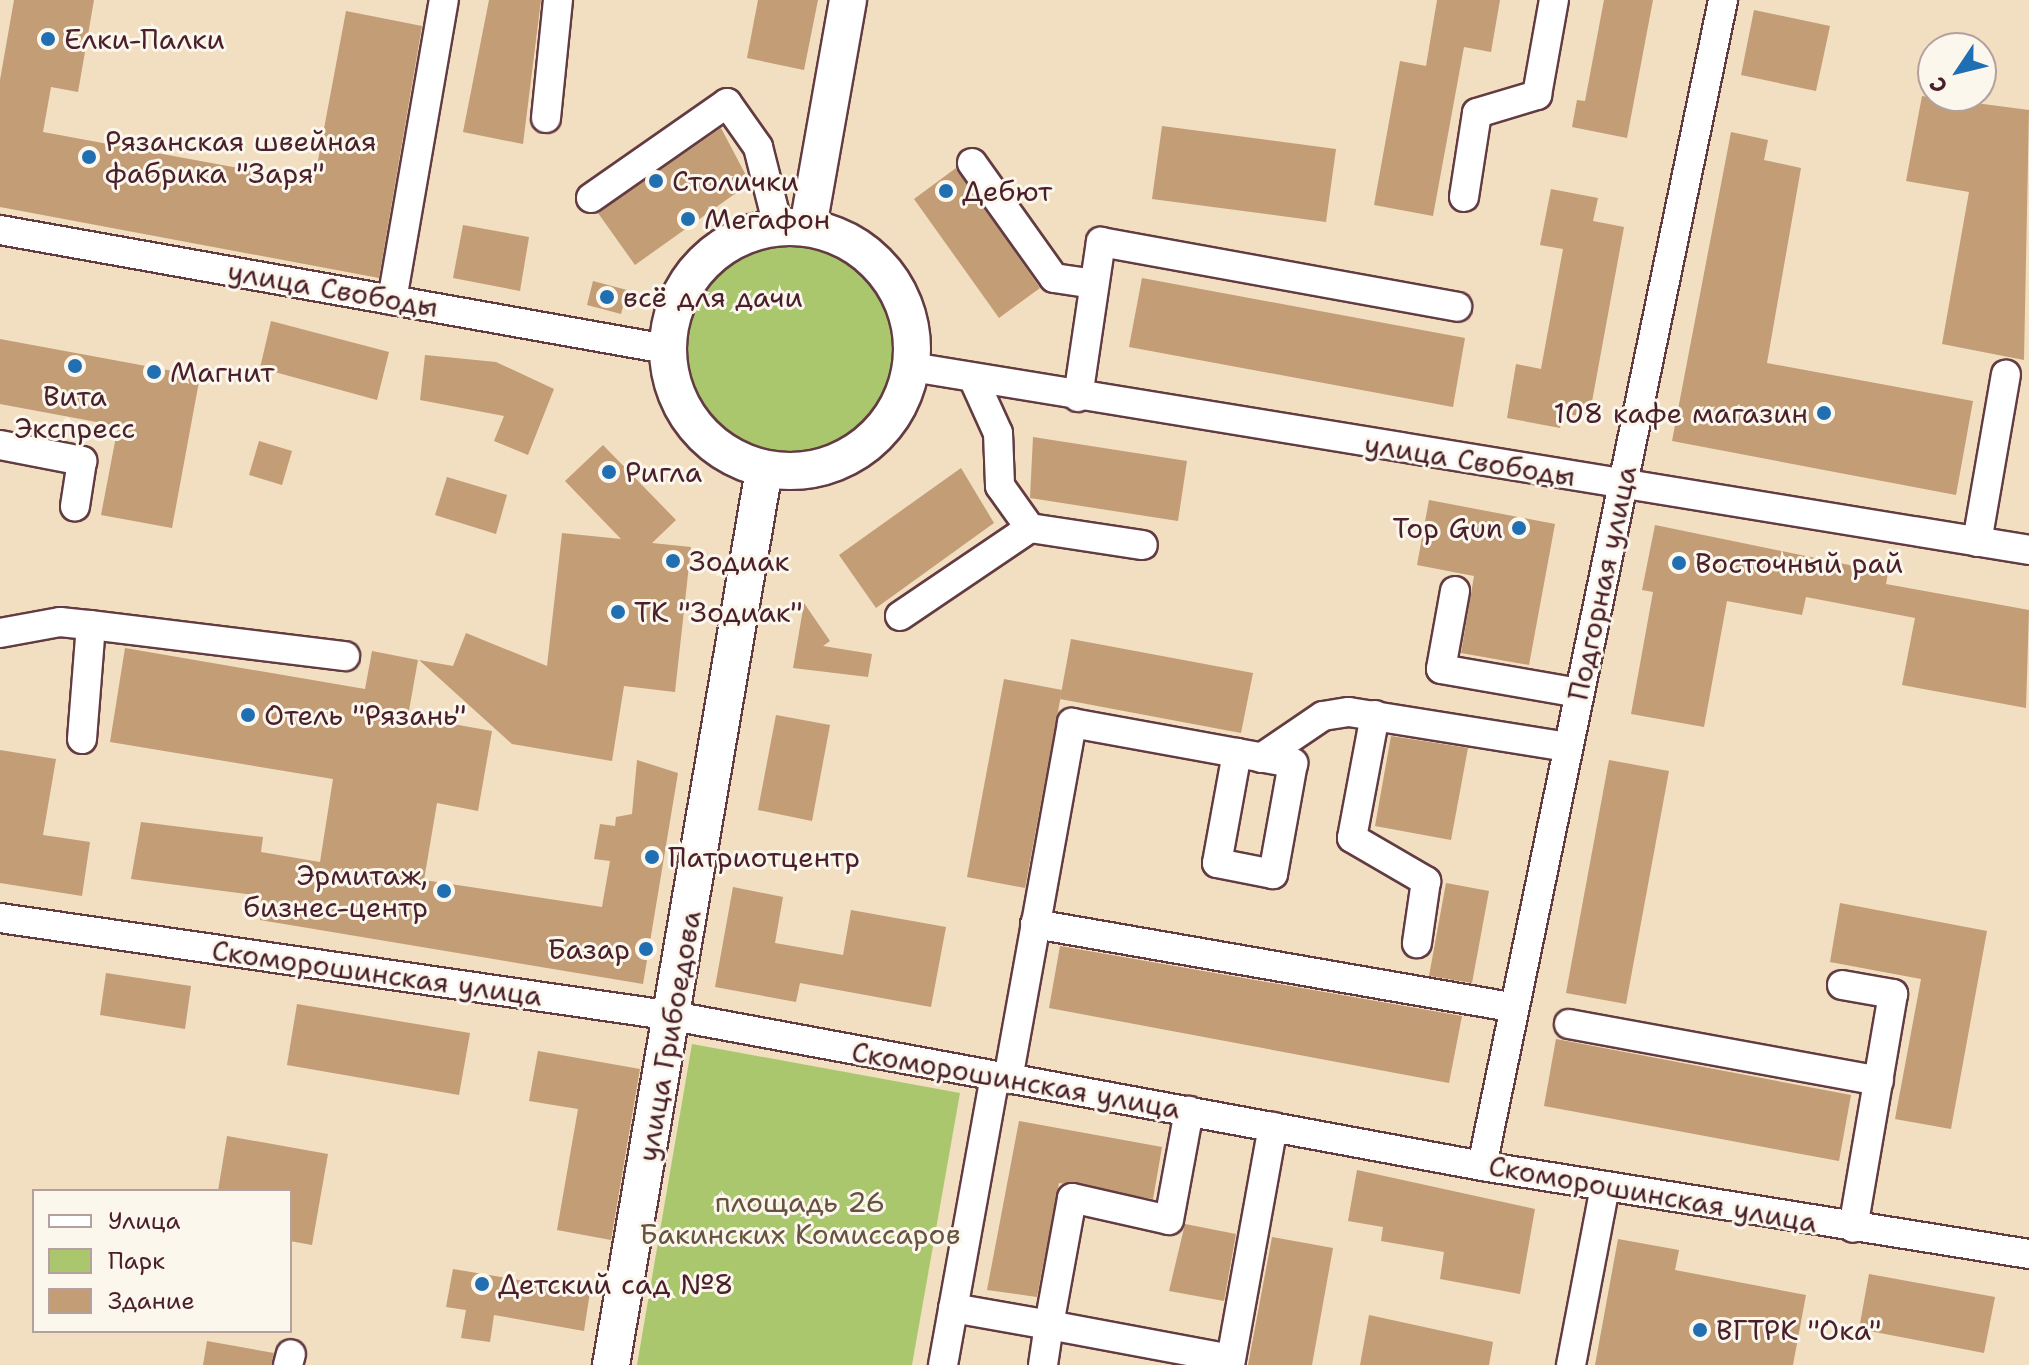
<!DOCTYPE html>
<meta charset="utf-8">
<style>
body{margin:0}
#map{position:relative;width:2029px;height:1365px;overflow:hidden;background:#f2dec1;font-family:"Shantell Sans",sans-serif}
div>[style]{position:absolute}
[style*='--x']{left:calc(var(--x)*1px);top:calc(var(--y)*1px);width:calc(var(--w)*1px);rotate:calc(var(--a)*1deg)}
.green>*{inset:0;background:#abc76e}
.round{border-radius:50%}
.building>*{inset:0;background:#c29d75}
.roads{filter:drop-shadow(2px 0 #633c42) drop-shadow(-2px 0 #633c42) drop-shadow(0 2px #633c42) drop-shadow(0 -2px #633c42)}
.minor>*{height:28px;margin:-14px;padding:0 14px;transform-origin:14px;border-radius:14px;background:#fff}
.major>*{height:36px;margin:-18px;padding:0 18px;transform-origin:18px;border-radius:18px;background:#fff}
.major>.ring{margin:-18px;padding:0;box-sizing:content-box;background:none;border:36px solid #fff;border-radius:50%}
.dots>*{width:22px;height:22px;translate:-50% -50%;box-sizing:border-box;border:4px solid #fbf7ec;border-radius:50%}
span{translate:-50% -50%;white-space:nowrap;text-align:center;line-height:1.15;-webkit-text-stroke:6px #fbf7ec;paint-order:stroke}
.poi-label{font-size:28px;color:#4a1f2b}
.left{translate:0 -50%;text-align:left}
.right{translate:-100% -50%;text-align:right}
.street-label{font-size:28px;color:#4a1f2b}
.park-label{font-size:28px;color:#67513f}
.legend{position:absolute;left:32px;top:1189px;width:260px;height:144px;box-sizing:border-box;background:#fbf7ec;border:2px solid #b4a19f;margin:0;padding:10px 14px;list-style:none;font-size:24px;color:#4a1f2b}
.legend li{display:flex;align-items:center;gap:16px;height:40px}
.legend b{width:40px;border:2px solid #b4a19f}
.north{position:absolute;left:1917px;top:32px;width:80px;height:80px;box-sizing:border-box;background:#fbf7ec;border:2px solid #b4a19f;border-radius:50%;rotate:235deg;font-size:22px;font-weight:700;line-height:32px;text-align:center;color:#4a1f2b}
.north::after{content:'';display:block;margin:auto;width:28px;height:36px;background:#1f6fb2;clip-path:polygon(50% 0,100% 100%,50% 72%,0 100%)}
</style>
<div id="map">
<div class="green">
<i class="round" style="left:682px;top:241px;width:216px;height:216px"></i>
<i style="clip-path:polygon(692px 1044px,960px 1093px,912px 1365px,637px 1365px)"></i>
</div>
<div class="building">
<i style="clip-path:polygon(14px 0,94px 0,78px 92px,51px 87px,43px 132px,314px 182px,346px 11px,422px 26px,379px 278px,0 207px,0 80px)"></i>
<i style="clip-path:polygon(489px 0,541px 0,523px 144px,463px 132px)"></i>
<i style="clip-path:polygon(758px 0,818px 0,804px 70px,747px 58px)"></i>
<i style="clip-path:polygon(1437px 0,1500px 0,1491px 52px,1464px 47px,1433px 216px,1374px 205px,1400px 61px,1426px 66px)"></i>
<i style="clip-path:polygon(1604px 0,1653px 0,1627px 138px,1572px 127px,1577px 100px,1585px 101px)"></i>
<i style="clip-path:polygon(1754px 10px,1830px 26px,1816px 91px,1741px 75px)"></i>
<i style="clip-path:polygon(1922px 96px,2029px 110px,2024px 360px,1942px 344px,1969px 192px,1906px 181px)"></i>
<i style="clip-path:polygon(1162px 126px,1336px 149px,1326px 222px,1152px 199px)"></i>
<i style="clip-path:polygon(721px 128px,750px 183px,635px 265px,598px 213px)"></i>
<i style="clip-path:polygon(1731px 132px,1768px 140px,1764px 160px,1801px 168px,1767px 363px,1973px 401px,1956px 495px,1672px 441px)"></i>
<i style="clip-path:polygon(956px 168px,1040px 288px,999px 318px,914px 199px)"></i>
<i style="clip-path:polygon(1551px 189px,1598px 198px,1593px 221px,1624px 227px,1589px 418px,1563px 413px,1560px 428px,1507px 418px,1516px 364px,1541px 369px,1563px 249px,1540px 245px)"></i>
<i style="clip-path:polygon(463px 225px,529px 237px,520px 291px,453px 278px)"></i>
<i style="clip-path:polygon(1142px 278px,1465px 338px,1453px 407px,1129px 347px)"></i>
<i style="clip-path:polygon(593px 281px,627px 290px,621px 314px,587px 305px)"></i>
<i style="clip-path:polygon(271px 321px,389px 352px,377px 400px,260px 368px)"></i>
<i style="clip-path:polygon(0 339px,200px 376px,172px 528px,101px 515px,118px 426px,0 404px)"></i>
<i style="clip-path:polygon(425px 355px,496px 362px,554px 389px,528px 455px,494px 441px,504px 416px,420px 400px)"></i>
<i style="clip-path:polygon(1033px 437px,1187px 461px,1178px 521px,1030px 498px)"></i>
<i style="clip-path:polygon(259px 441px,292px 451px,282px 485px,249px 475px)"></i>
<i style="clip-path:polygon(603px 445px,676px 520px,652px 543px,691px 547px,675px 692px,624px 686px,612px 761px,512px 744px,419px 660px,453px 666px,466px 633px,547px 666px,562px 533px,621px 539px,565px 481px)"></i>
<i style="clip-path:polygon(961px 468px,994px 523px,876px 608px,839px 555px)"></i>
<i style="clip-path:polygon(447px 477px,507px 495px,496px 534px,435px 515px)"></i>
<i style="clip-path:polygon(1429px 500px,1555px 524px,1529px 665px,1461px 653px,1474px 576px,1417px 565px)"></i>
<i style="clip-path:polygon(1655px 525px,1888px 573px,1886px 584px,2029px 610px,2026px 708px,1902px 685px,1915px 618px,1806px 597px,1802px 615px,1727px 601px,1704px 727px,1631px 714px,1653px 592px,1642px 590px)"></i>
<i style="clip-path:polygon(804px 603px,830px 641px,823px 646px,872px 654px,868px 677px,793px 668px)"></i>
<i style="clip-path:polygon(1071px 639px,1253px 673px,1241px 733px,1060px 699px)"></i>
<i style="clip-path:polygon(125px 648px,365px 689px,372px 651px,418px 660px,408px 716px,492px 731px,478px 811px,437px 803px,424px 880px,602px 907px,610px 861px,594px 859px,600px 824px,615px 826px,616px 817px,632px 814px,637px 760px,678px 773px,643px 984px,260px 920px,261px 896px,131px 879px,141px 822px,263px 837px,261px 852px,320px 862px,333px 779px,110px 742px)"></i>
<i style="clip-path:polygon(1004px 679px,1062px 690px,1025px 888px,967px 877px)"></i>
<i style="clip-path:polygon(776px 715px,830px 725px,812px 821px,758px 810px)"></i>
<i style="clip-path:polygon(1391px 736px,1468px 748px,1451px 840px,1375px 826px)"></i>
<i style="clip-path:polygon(0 750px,56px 759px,43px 835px,90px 842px,82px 896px,0 883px)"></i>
<i style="clip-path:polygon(1609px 760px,1669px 771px,1626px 1004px,1566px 993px)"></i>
<i style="clip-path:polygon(1446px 883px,1489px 891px,1472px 983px,1429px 976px)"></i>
<i style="clip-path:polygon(733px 887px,783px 897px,775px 943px,843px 955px,851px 910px,946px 927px,931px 1007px,800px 983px,796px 1002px,715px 987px)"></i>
<i style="clip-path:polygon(1840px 903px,1987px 931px,1951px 1129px,1895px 1119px,1921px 979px,1830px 962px)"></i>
<i style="clip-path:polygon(1060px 946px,1462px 1016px,1449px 1083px,1049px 1008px)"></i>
<i style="clip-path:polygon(106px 973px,191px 986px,185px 1029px,100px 1015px)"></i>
<i style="clip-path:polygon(297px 1004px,470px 1033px,459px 1095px,287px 1065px)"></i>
<i style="clip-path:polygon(1556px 1039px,1851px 1095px,1839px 1161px,1544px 1106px)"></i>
<i style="clip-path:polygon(538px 1051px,640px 1069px,611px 1240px,557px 1230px,578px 1109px,529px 1101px)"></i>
<i style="clip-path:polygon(1019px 1121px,1162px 1147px,1153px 1199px,1059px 1183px,1037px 1297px,987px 1290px)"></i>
<i style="clip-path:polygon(227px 1136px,328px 1154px,312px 1245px,290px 1241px,290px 1191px,218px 1191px)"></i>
<i style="clip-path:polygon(1357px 1170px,1535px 1209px,1520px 1294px,1440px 1279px,1444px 1252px,1381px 1241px,1383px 1227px,1348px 1221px)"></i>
<i style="clip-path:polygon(1185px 1224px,1236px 1234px,1224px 1301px,1169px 1291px)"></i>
<i style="clip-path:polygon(1272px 1237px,1333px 1248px,1312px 1365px,1248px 1365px)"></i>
<i style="clip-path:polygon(1618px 1239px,1679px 1250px,1675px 1270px,1806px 1295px,1793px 1365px,1595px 1365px)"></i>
<i style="clip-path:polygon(453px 1269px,590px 1292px,584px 1331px,494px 1315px,490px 1342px,461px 1338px,466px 1310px,446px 1307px)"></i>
<i style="clip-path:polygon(1869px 1274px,1995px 1297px,1984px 1353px,1859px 1329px)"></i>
<i style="clip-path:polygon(1369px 1315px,1493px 1342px,1489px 1365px,1360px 1365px)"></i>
<i style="clip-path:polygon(207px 1341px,274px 1353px,271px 1365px,203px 1365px)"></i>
</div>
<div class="roads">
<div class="minor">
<i style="--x:546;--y:118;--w:119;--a:-84.2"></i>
<i style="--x:972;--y:163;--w:141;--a:54.5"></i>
<i style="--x:1054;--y:278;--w:40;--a:8.5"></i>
<i style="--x:1464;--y:197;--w:85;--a:-81.2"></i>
<i style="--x:1477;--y:113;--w:63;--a:-16.7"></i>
<i style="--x:1537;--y:95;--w:97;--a:-79.9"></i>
<i style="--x:591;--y:198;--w:166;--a:-34.9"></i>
<i style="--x:727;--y:103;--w:54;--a:54.8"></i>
<i style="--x:758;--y:147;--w:81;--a:75.8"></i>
<i style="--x:0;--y:230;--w:677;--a:10.13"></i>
<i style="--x:392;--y:300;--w:304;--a:-80.2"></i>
<i style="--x:912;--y:367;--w:1132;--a:9.3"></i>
<i style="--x:973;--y:378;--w:60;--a:65.6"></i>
<i style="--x:998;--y:433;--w:53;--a:87.8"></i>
<i style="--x:1000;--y:486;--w:52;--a:54.5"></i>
<i style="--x:1078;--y:397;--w:157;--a:-81.6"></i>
<i style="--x:1101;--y:242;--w:362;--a:10.3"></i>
<i style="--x:0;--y:445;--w:84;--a:11"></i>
<i style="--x:82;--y:461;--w:46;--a:98.8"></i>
<i style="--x:1977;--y:542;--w:170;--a:-80.2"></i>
<i style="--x:1455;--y:591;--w:79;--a:100.2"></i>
<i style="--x:1441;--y:669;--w:140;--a:9.9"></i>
<i style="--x:900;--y:616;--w:157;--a:-34.1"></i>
<i style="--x:1030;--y:528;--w:114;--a:8.6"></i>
<i style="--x:0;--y:633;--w:61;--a:-10.4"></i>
<i style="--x:60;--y:622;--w:31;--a:6"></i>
<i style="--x:1375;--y:715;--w:125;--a:100.6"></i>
<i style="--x:1352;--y:838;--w:86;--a:30.2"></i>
<i style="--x:1426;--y:881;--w:63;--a:98.3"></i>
<i style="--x:82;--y:739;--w:114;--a:-85.5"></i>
<i style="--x:91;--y:625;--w:256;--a:7"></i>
<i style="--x:1261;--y:758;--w:75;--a:-34.1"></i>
<i style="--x:1323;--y:716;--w:26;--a:-9"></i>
<i style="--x:1349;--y:712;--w:222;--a:9.1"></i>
<i style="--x:0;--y:918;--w:680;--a:8.28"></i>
<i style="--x:673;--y:1016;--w:823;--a:10.5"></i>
<i style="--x:1482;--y:1166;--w:554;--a:9.14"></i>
<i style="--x:1035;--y:924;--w:486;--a:9.9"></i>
<i style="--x:1842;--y:985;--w:52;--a:10"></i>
<i style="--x:1893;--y:994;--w:237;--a:99.7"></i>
<i style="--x:1569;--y:1024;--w:315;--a:10.4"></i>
<i style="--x:1008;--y:1079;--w:362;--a:-79.8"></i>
<i style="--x:1072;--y:723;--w:225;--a:10.3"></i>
<i style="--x:1293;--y:763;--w:113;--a:100.2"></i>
<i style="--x:1273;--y:874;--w:57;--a:-168.9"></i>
<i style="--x:1217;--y:863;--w:112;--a:-79.7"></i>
<i style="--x:1482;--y:1166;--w:1191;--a:-78.32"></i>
<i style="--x:953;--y:1308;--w:97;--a:10"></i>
<i style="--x:1049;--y:1325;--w:129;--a:-79.7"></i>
<i style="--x:1072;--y:1198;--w:99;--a:12.8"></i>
<i style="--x:1169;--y:1220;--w:111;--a:-79.6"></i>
<i style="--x:288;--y:1365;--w:11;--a:-75"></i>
<i style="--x:943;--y:1365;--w:293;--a:-79.8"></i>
<i style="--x:1043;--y:1365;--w:40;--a:-81.5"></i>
<i style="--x:1049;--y:1325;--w:185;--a:10.6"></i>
<i style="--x:1230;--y:1365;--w:242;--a:-79.8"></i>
<i style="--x:1571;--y:1365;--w:182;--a:-79.2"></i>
</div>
<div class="major">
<i class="ring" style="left:668px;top:227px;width:208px;height:208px"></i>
<i style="--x:808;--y:227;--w:230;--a:-80"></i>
<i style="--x:611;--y:1365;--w:908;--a:-80.3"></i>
</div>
</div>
<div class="dots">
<i style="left:48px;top:39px;background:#1f6fb2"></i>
<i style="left:89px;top:157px;background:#1f6fb2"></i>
<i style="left:656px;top:181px;background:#1f6fb2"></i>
<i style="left:946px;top:191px;background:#1f6fb2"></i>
<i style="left:688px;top:219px;background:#1f6fb2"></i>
<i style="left:607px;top:297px;background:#1f6fb2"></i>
<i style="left:75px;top:366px;background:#1f6fb2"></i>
<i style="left:154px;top:372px;background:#1f6fb2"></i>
<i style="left:1824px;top:413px;background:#1f6fb2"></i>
<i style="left:609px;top:472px;background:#1f6fb2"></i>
<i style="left:1519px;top:528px;background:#1f6fb2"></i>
<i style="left:673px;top:561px;background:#1f6fb2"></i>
<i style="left:1679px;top:563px;background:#1f6fb2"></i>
<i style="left:618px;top:612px;background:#1f6fb2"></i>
<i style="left:248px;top:715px;background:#1f6fb2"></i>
<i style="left:652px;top:857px;background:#1f6fb2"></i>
<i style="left:444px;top:891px;background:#1f6fb2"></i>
<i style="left:646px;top:949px;background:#1f6fb2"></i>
<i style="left:482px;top:1284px;background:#1f6fb2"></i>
<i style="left:1700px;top:1330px;background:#1f6fb2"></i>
</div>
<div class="poi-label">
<span class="left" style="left:64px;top:39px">Елки-Палки</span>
<span class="left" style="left:105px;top:157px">Рязанская швейная<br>фабрика "Заря"</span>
<span class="left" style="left:672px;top:181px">Столички</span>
<span class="left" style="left:962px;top:191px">Дебют</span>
<span class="left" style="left:704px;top:219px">Мегафон</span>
<span class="left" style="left:623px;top:297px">всё для дачи</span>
<span class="left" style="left:170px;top:372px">Магнит</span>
<span style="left:75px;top:412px">Вита<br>Экспресс</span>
<span class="right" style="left:1808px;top:413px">108 кафе магазин</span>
<span class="left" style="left:625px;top:472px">Ригла</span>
<span class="right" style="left:1503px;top:528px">Top Gun</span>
<span class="left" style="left:689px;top:561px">Зодиак</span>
<span class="left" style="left:1695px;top:563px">Восточный рай</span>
<span class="left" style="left:634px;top:612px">ТК "Зодиак"</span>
<span class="left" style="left:264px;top:715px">Отель "Рязань"</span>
<span class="left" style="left:668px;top:857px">Патриотцентр</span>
<span class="right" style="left:428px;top:891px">Эрмитаж,<br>бизнес-центр</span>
<span class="right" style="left:630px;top:949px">Базар</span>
<span class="left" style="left:498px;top:1284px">Детский сад №8</span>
<span class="left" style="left:1716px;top:1330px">ВГТРК "Ока"</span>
</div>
<div class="street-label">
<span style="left:333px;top:289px;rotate:10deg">улица Свободы</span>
<span style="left:1470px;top:460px;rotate:9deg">улица Свободы</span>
<span style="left:1602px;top:583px;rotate:-78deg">Подгорная улица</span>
<span style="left:377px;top:973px;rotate:8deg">Скоморошинская улица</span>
<span style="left:669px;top:1036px;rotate:-80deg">улица Грибоедова</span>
<span style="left:1016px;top:1080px;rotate:10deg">Скоморошинская улица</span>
<span style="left:1653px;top:1194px;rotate:10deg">Скоморошинская улица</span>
</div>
<div class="park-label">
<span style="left:800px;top:1218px">площадь 26<br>Бакинских Комиссаров</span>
</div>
<ul class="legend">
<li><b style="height:10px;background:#fff"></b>Улица</li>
<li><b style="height:22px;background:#abc76e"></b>Парк</li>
<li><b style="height:22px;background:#c29d75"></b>Здание</li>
</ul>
<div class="north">С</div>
</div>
